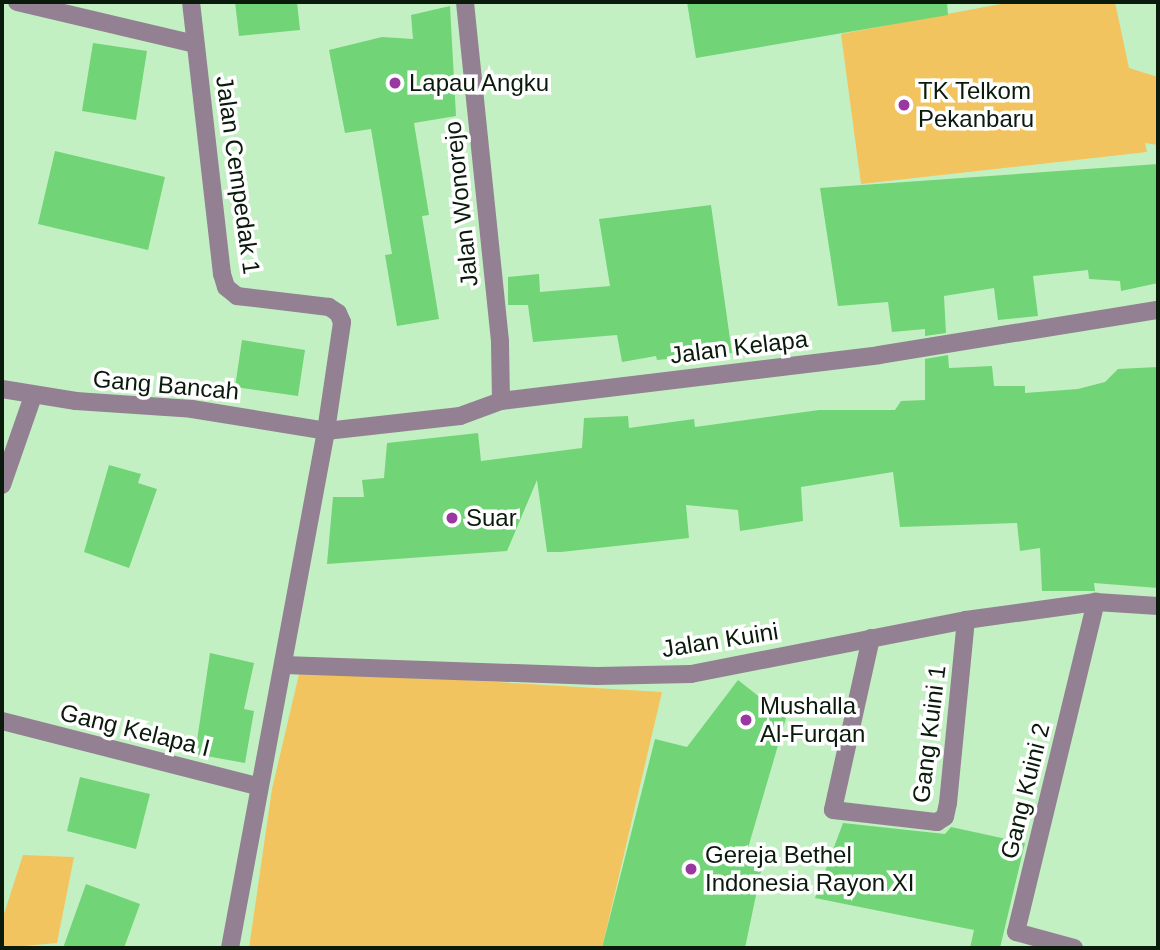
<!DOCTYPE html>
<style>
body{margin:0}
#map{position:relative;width:1160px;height:950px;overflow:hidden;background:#c3f0c3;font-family:Arial,sans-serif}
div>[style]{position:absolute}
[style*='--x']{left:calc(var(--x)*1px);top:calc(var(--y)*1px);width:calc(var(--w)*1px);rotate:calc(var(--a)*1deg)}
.green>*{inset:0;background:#f2c460}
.building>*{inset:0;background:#71d476}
.minor>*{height:18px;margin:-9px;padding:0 9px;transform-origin:9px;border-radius:9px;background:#938193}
.tertiary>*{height:18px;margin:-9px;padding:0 9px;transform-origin:9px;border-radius:9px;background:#938193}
.dots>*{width:19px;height:19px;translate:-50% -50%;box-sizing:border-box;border:4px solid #fff;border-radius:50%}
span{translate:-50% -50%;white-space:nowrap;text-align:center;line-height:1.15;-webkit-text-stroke:7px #fff;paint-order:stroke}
.poi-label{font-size:24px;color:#0a1a0b}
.left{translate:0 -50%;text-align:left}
.street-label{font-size:24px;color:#0a1a0b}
.frame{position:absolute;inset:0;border:4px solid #0a1a0b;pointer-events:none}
</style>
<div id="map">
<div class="green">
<i style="clip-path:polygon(1011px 2px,1115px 2px,1129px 68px,1158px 77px,1158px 145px,1145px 143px,1147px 152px,861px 184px,841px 34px)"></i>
<i style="clip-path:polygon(300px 670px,662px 692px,602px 948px,249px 948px,272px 789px)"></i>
<i style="clip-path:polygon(23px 855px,74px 857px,57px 943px,2px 948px,2px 920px)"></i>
</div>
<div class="building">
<i style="clip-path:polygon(235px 2px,297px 2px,300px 30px,239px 36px)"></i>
<i style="clip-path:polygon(687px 2px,947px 2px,948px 15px,696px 58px)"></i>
<i style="clip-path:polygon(450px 6px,456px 116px,414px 123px,429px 215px,422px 216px,439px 319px,397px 326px,385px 255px,392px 254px,371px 129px,345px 133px,329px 50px,382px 37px,413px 39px,411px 15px)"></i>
<i style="clip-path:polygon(93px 43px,147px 51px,136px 120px,82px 111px)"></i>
<i style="clip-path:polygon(55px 151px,165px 177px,148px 250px,38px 224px)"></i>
<i style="clip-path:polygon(1158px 164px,1158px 283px,1121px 291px,1120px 281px,1089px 279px,1088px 270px,1033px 276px,1038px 316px,998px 320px,994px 288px,944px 296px,946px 333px,925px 336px,925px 329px,892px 332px,888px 302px,838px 306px,820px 188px)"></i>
<i style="clip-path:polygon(711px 205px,732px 353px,657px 360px,656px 356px,622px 362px,617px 335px,533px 342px,528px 305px,508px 305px,508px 277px,539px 274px,540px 292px,610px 286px,599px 219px)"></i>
<i style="clip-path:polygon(242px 340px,305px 350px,298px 396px,235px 387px)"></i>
<i style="clip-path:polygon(948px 355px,949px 368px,992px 366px,994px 386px,1025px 386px,1025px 393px,1078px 389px,1105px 382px,1118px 369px,1158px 367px,1158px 588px,1094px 583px,1095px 591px,1042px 591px,1040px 548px,1020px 551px,1017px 523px,900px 527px,893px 472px,801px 487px,803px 521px,740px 531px,738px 510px,686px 505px,689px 538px,561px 552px,547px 552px,537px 480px,507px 551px,327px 564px,333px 497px,364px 497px,362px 480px,384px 478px,387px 443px,478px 433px,481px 461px,582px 448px,584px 418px,628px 416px,629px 428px,694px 419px,695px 427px,819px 410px,895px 410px,901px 401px,925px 400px,925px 359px)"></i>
<i style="clip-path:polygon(109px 465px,141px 474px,138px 483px,157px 489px,129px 568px,84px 552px)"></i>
<i style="clip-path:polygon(210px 653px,254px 663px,244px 709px,254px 711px,245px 763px,195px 754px)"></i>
<i style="clip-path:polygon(738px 680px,786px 718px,748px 848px,765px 852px,745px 948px,602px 948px,655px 739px,687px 747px)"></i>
<i style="clip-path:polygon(80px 777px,150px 794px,136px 849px,67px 831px)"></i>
<i style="clip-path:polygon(843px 823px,945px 834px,951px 827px,1025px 843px,1000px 948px,970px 948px,974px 930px,815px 898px)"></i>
<i style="clip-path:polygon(86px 884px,140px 904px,124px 948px,63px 948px)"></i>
</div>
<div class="minor">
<i style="--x:17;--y:2;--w:183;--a:13.3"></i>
<i style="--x:2;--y:389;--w:75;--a:9.2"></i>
<i style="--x:76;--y:401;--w:116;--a:3.9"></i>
<i style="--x:192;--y:409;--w:136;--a:9.3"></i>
<i style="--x:326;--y:431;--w:110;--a:-81.6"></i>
<i style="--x:342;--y:322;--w:10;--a:-114"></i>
<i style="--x:338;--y:313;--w:11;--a:-146"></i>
<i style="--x:329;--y:307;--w:93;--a:-173.2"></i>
<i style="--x:237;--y:296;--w:14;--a:-141"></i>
<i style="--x:226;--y:287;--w:14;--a:-107"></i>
<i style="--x:222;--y:274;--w:274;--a:-96.5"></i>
<i style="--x:501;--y:401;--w:381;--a:-6.9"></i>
<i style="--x:879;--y:355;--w:283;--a:-9.2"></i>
<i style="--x:2;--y:485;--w:94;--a:-70.8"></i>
<i style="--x:871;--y:638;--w:176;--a:102.5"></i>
<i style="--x:833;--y:810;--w:105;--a:6.6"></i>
<i style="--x:937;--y:822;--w:9;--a:-32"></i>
<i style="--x:945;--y:817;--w:14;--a:-78"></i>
<i style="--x:948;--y:803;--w:184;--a:-84.4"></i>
<i style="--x:284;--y:665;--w:313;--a:2"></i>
<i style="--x:597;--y:676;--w:94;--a:-1.2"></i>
<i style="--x:691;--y:674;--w:280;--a:-11.1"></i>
<i style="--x:966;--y:620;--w:131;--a:-7.9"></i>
<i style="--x:1096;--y:602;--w:62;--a:3.7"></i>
<i style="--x:2;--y:721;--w:263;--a:14.3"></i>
<i style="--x:1074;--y:948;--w:60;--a:-164.6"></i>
<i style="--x:1016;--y:932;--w:340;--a:-76.4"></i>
</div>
<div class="tertiary">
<i style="--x:230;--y:948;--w:526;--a:-79.48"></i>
<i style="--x:326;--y:431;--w:135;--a:-6.4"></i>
<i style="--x:460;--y:416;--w:44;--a:-20.1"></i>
<i style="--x:501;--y:401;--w:60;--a:-91"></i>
<i style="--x:500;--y:341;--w:341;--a:-95.9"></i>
</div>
<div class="dots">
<i style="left:395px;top:83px;background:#9938a0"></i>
<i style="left:904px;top:105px;background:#9938a0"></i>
<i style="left:452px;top:518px;background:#9938a0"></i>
<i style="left:746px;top:720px;background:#9938a0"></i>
<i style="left:691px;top:869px;background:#9938a0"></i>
</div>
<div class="poi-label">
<span class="left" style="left:409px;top:83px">Lapau Angku</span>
<span class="left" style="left:918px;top:105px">TK Telkom<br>Pekanbaru</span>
<span class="left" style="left:466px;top:518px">Suar</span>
<span class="left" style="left:760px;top:720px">Mushalla<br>Al-Furqan</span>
<span class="left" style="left:705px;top:869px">Gereja Bethel<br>Indonesia Rayon XI</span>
</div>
<div class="street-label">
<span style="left:238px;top:175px;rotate:82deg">Jalan Cempedak 1</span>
<span style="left:461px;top:204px;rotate:-96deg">Jalan Wonorejo</span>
<span style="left:739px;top:347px;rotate:-7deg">Jalan Kelapa</span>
<span style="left:166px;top:385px;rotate:5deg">Gang Bancah</span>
<span style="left:720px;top:640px;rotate:-9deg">Jalan Kuini</span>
<span style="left:135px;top:730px;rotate:14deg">Gang Kelapa I</span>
<span style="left:929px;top:734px;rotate:-83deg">Gang Kuini 1</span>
<span style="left:1025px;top:791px;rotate:-76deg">Gang Kuini 2</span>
</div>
<div class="frame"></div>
</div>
